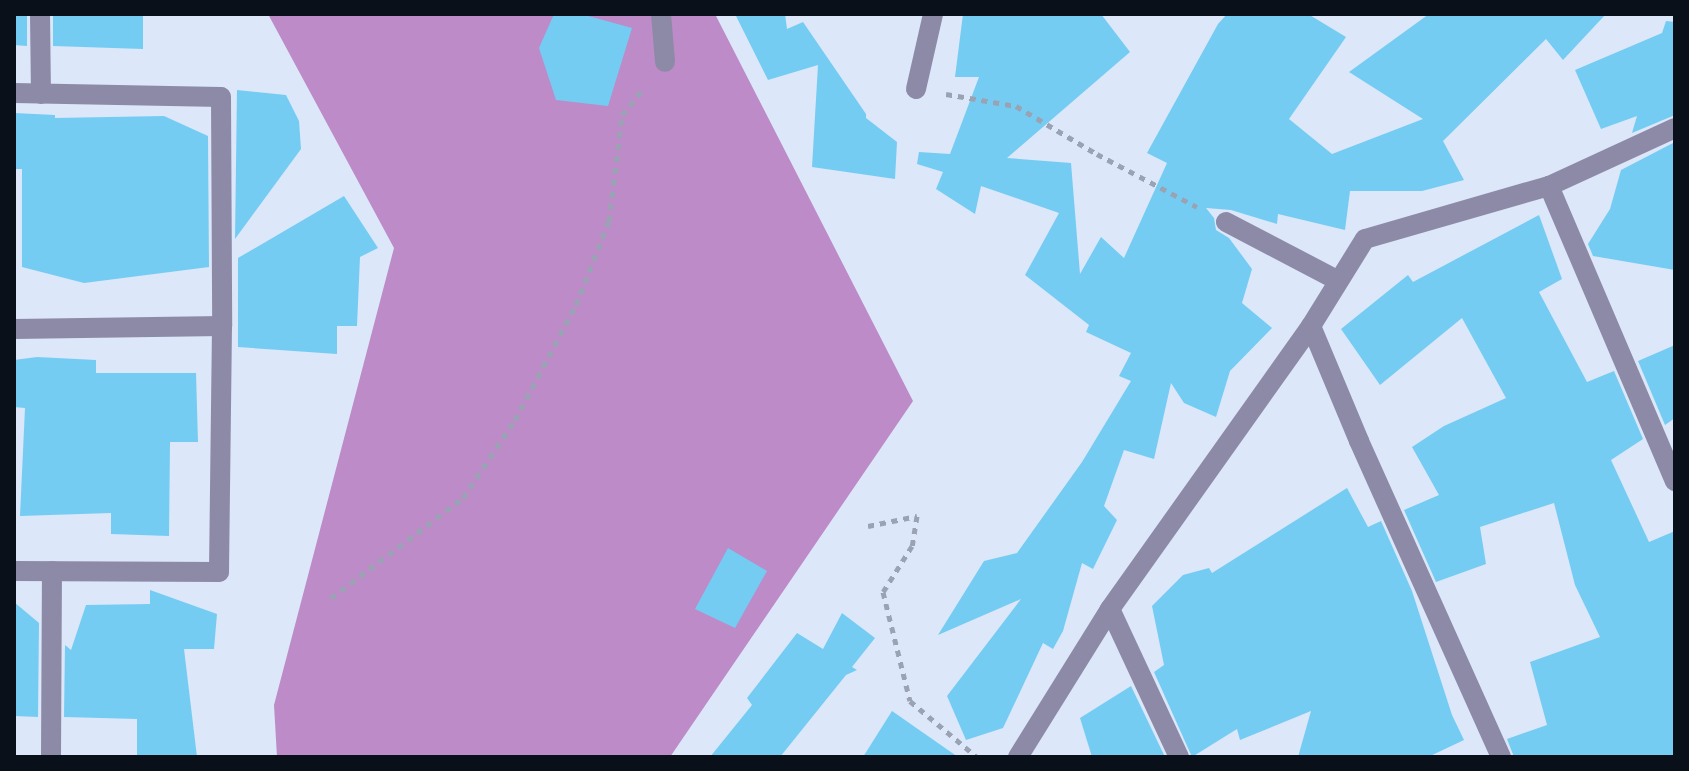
<!DOCTYPE html>
<style>
body{margin:0}
#map{position:relative;width:1689px;height:771px;overflow:hidden;background:#dce7f9;font-family:"PT Serif",serif}
div>[style]{position:absolute}
[style*='--x']{left:calc(var(--x)*1px);top:calc(var(--y)*1px);width:calc(var(--w)*1px);rotate:calc(var(--a)*1deg)}
.forest>*{inset:0;background:#bd8bc7}
.building>*{inset:0;background:#74ccf3}
.path>*{height:5px;margin-top:-2.5px;transform-origin:0;background:repeating-linear-gradient(90deg,#9aa3b3 0 6px,transparent 0 12px)}
.lane>*{height:20px;margin:-10px;padding:0 10px;transform-origin:10px;border-radius:10px;background:#8d8aa8}
.street>*{height:20px;margin:-10px;padding:0 10px;transform-origin:10px;border-radius:10px;background:#8d8aa8}
span{translate:-50% -50%;white-space:nowrap;text-align:center;line-height:1.15;-webkit-text-stroke:8px #fff;paint-order:stroke}
.frame{position:absolute;inset:0;border:16px solid #0a101a;pointer-events:none}
</style>
<div id="map">
<div class="forest">
<i style="clip-path:polygon(268px 14px,715px 14px,913px 401px,670px 757px,277px 757px,274px 705px,394px 248px)"></i>
</div>
<div class="building">
<i style="clip-path:polygon(14px 14px,27px 14px,27px 46px,14px 45px)"></i>
<i style="clip-path:polygon(53px 14px,143px 14px,143px 49px,53px 46px)"></i>
<i style="clip-path:polygon(554px 14px,581px 14px,632px 28px,608px 106px,556px 100px,539px 48px)"></i>
<i style="clip-path:polygon(735px 14px,785px 14px,787px 29px,803px 22px,866px 114px,866px 118px,897px 142px,895px 179px,812px 167px,818px 65px,768px 80px)"></i>
<i style="clip-path:polygon(963px 14px,1101px 14px,1130px 52px,1007px 158px,1071px 163px,1080px 274px,1101px 237px,1124px 258px,1167px 163px,1147px 153px,1218px 24px,1227px 14px,1308px 14px,1346px 37px,1289px 119px,1332px 154px,1423px 119px,1349px 72px,1429px 14px,1606px 14px,1563px 60px,1546px 39px,1443px 141px,1464px 180px,1422px 191px,1350px 191px,1345px 230px,1278px 214px,1277px 224px,1231px 210px,1206px 208px,1214px 218px,1216px 230px,1229px 238px,1252px 269px,1242px 303px,1272px 328px,1230px 371px,1216px 417px,1184px 403px,1171px 383px,1154px 459px,1124px 450px,1104px 506px,1117px 520px,1093px 569px,1082px 563px,1063px 631px,1053px 649px,1043px 643px,1003px 728px,966px 740px,947px 696px,1021px 599px,938px 635px,984px 561px,1017px 553px,1082px 462px,1131px 381px,1119px 376px,1131px 353px,1086px 332px,1089px 325px,1025px 275px,1059px 213px,981px 186px,975px 214px,936px 189px,943px 172px,917px 164px,919px 152px,950px 154px,979px 77px,955px 77px)"></i>
<i style="clip-path:polygon(1666px 21px,1675px 22px,1675px 115px,1632px 133px,1637px 116px,1601px 129px,1575px 70px,1662px 33px)"></i>
<i style="clip-path:polygon(237px 90px,286px 95px,299px 121px,301px 149px,235px 239px)"></i>
<i style="clip-path:polygon(14px 113px,55px 115px,55px 118px,164px 116px,208px 136px,209px 267px,84px 283px,22px 267px,22px 169px,14px 169px)"></i>
<i style="clip-path:polygon(1675px 142px,1675px 270px,1593px 256px,1588px 244px,1610px 209px,1621px 170px)"></i>
<i style="clip-path:polygon(344px 196px,378px 248px,360px 257px,357px 326px,337px 326px,337px 354px,238px 347px,238px 258px)"></i>
<i style="clip-path:polygon(1539px 215px,1562px 279px,1539px 292px,1587px 382px,1614px 371px,1643px 439px,1611px 460px,1649px 542px,1675px 531px,1675px 757px,1514px 757px,1507px 739px,1547px 725px,1530px 662px,1600px 637px,1575px 585px,1554px 503px,1480px 527px,1486px 564px,1436px 582px,1404px 510px,1439px 495px,1412px 447px,1444px 426px,1506px 398px,1462px 318px,1380px 385px,1341px 329px,1408px 275px,1413px 282px)"></i>
<i style="clip-path:polygon(1675px 345px,1675px 418px,1665px 425px,1638px 361px)"></i>
<i style="clip-path:polygon(37px 357px,96px 360px,96px 373px,196px 373px,198px 442px,170px 442px,169px 536px,111px 534px,111px 513px,20px 516px,25px 408px,14px 407px,14px 360px)"></i>
<i style="clip-path:polygon(1347px 488px,1368px 527px,1381px 521px,1412px 591px,1452px 715px,1464px 740px,1428px 757px,1298px 757px,1311px 711px,1240px 740px,1237px 729px,1192px 757px,1154px 672px,1164px 665px,1152px 606px,1183px 575px,1209px 568px,1212px 573px)"></i>
<i style="clip-path:polygon(728px 548px,767px 571px,735px 628px,695px 609px)"></i>
<i style="clip-path:polygon(150px 590px,217px 614px,214px 649px,184px 649px,197px 757px,137px 757px,137px 719px,64px 717px,65px 645px,71px 650px,86px 605px,150px 604px)"></i>
<i style="clip-path:polygon(14px 602px,39px 623px,38px 717px,14px 716px)"></i>
<i style="clip-path:polygon(842px 613px,875px 638px,852px 667px,857px 670px,846px 675px,780px 757px,710px 757px,752px 705px,747px 698px,797px 633px,823px 649px)"></i>
<i style="clip-path:polygon(1131px 686px,1165px 757px,1092px 757px,1080px 718px)"></i>
<i style="clip-path:polygon(892px 711px,958px 757px,863px 757px)"></i>
</div>
<div class="path">
<i style="--x:946;--y:94;--w:71;--a:9.7"></i>
<i style="--x:1016;--y:106;--w:94;--a:30.7"></i>
<i style="--x:1097;--y:154;--w:113;--a:27.9"></i>
<i style="--x:868;--y:526;--w:50;--a:-11.5"></i>
<i style="--x:917;--y:516;--w:30;--a:99"></i>
<i style="--x:912;--y:546;--w:54;--a:122.2"></i>
<i style="--x:883;--y:592;--w:112;--a:76.1"></i>
<i style="--x:910;--y:701;--w:87;--a:39.9"></i>
<i style="--x:331;--y:598;--w:166;--a:-37.1"></i>
<i style="--x:463;--y:498;--w:94;--a:-56.3"></i>
<i style="--x:515;--y:420;--w:130;--a:-62.1"></i>
<i style="--x:576;--y:305;--w:90;--a:-68.6"></i>
<i style="--x:609;--y:221;--w:107;--a:-83"></i>
<i style="--x:622;--y:115;--w:35;--a:-51"></i>
</div>
<div class="lane">
<i style="--x:661;--y:14;--w:48;--a:85.2"></i>
<i style="--x:916;--y:89;--w:77;--a:-77.2"></i>
<i style="--x:1226;--y:222;--w:127;--a:27.6"></i>
</div>
<div class="street">
<i style="--x:40;--y:14;--w:80;--a:89.3"></i>
<i style="--x:14;--y:93;--w:207;--a:1.1"></i>
<i style="--x:221;--y:97;--w:229;--a:89.7"></i>
<i style="--x:222;--y:326;--w:246;--a:90.7"></i>
<i style="--x:219;--y:572;--w:205;--a:-179.7"></i>
<i style="--x:1549;--y:186;--w:321;--a:66.9"></i>
<i style="--x:1311;--y:326;--w:125;--a:67.3"></i>
<i style="--x:1359;--y:441;--w:346;--a:65.8"></i>
<i style="--x:14;--y:329;--w:208;--a:-0.8"></i>
<i style="--x:1110;--y:609;--w:163;--a:65"></i>
<i style="--x:51;--y:757;--w:186;--a:-89.7"></i>
<i style="--x:1018;--y:757;--w:174;--a:-58.1"></i>
<i style="--x:1110;--y:609;--w:347;--a:-54.6"></i>
<i style="--x:1311;--y:326;--w:102;--a:-58.2"></i>
<i style="--x:1365;--y:239;--w:191;--a:-16.1"></i>
<i style="--x:1549;--y:186;--w:139;--a:-24.7"></i>
</div>
<div class="frame"></div>
</div>
